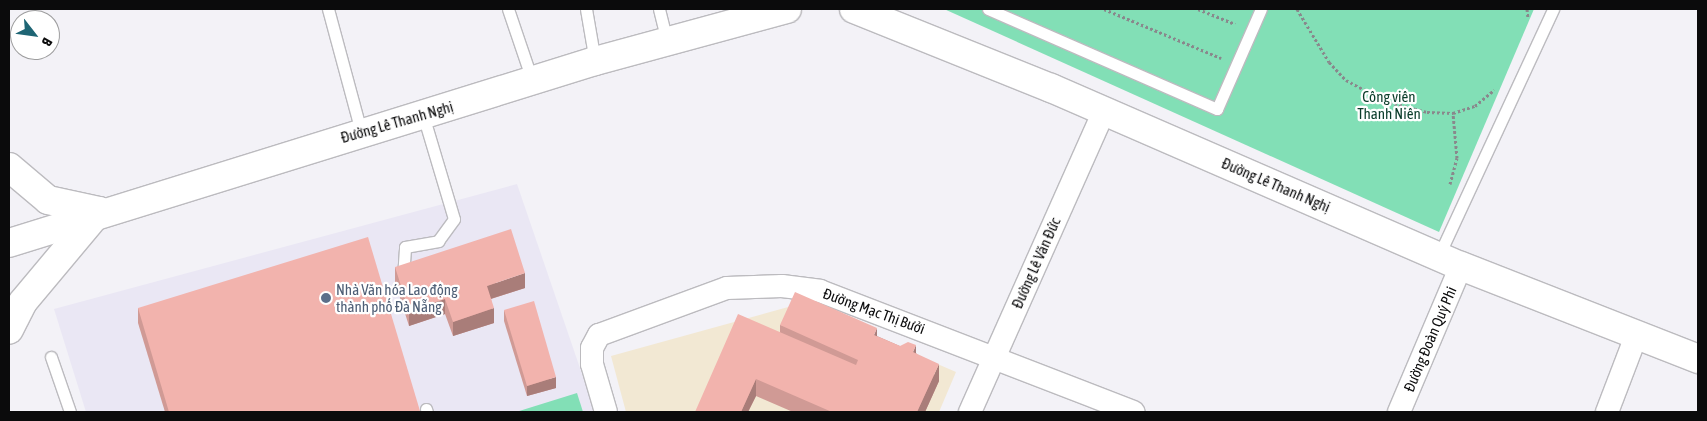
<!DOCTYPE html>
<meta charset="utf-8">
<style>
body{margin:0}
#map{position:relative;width:1707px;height:421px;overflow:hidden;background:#f3f2f7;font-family:"Asap Condensed",sans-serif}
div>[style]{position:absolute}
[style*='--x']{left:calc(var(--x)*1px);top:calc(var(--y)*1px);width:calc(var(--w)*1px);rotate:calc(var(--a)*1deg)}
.built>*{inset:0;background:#eae7f4}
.education>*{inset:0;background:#f2e8d3}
.green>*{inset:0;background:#82dfb6}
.path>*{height:3px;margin-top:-1.5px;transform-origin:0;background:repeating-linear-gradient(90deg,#89888c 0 2.5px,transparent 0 5px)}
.roads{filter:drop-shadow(1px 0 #bcbbbf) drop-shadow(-1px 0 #bcbbbf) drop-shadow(0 1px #bcbbbf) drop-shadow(0 -1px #bcbbbf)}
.service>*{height:11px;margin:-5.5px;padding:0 5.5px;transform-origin:5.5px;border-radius:5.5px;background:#fff}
.minor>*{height:22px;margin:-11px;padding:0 11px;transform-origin:11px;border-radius:11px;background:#fff}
.secondary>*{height:28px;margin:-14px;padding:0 14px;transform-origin:14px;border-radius:14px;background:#fff}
.trunk>*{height:28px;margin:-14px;padding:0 14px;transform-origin:14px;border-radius:14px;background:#fff}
.wall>*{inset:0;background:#d09a95}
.shaded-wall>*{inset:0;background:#a97d79}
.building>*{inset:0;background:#f2b3ad}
.dots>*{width:14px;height:14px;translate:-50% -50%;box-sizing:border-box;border:2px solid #fff;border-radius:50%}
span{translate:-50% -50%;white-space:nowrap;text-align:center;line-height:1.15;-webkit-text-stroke:4.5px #fff;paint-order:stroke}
.park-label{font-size:15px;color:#0a3c2a}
.street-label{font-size:15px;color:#0b0b0c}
.service-label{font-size:15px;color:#4e5e75}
.left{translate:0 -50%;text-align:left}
.frame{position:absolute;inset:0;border:10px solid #0b0b0c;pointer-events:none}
.north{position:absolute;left:10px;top:10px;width:50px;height:50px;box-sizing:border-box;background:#fff;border:1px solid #9d9d9e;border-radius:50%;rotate:120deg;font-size:14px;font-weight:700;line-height:20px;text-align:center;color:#0b0b0c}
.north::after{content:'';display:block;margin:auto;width:18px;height:22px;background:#1e6574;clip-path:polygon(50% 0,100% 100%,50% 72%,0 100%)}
</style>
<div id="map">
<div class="built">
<i style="clip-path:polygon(517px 184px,595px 412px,86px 412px,54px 309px)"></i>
</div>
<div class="education">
<i style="clip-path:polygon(799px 304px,956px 372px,939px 412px,626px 412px,611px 356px)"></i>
</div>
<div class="green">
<i style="clip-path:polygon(944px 9px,1534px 9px,1439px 232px)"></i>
<i style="clip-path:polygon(577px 393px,583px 412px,516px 412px)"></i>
</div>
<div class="path">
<i style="--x:1104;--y:9;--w:127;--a:22.7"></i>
<i style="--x:1198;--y:9;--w:40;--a:22"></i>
<i style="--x:1297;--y:9;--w:62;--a:58.9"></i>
<i style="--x:1329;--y:62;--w:25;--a:47"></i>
<i style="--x:1346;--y:80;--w:44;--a:28.3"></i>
<i style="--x:1385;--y:101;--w:43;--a:14.7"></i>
<i style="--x:1427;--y:112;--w:26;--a:2"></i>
<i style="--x:1453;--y:113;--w:23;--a:-18"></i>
<i style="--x:1475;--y:106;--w:25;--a:-40"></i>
<i style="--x:1527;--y:9;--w:9;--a:84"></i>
<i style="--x:1450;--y:184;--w:27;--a:-75"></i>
<i style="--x:1457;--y:158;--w:45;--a:-95.1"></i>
</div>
<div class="roads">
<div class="service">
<i style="--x:328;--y:9;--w:126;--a:74.9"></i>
<i style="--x:508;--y:9;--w:75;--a:71.3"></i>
<i style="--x:586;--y:9;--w:53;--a:80.2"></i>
<i style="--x:659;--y:9;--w:32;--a:76"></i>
<i style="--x:988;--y:9;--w:250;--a:23.6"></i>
<i style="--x:1217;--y:109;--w:109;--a:-66.3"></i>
<i style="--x:1439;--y:255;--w:271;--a:-65.1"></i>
<i style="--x:403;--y:277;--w:30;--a:-86"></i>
<i style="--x:405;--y:247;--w:34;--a:-10"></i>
<i style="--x:438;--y:241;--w:27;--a:-54"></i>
<i style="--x:454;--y:219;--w:109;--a:-106.6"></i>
<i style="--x:51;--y:357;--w:58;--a:70.9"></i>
<i style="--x:426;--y:409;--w:3;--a:72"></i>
</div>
<div class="minor">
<i style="--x:606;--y:412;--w:50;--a:-106.3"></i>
<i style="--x:592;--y:364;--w:16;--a:-90"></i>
<i style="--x:592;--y:348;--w:15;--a:-62"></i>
<i style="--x:599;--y:335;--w:136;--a:-20.2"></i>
<i style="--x:727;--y:288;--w:55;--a:-2.1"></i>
<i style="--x:782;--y:286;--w:38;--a:7"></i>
<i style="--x:820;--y:291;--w:336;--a:21.1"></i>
<i style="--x:970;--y:412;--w:327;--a:-66"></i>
<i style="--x:1399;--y:412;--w:159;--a:-67"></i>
<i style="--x:1607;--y:412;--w:81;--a:-69.1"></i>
</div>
<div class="secondary">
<i style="--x:854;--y:9;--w:212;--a:21.9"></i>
<i style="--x:1051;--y:88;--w:447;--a:23.5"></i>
<i style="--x:1461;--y:266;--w:255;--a:21.4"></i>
<i style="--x:9;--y:243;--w:614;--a:-17.25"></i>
<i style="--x:595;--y:61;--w:199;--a:-15.2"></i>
</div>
<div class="trunk">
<i style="--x:9;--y:167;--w:51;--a:40.2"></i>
<i style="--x:48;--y:200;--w:52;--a:12.2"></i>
<i style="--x:99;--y:211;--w:119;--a:129.9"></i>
<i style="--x:23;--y:302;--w:31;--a:117"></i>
</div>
</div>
<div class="wall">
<i style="clip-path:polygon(395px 267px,525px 288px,491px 299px,494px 323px,453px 336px,445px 314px,409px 326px,395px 282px)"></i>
<i style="clip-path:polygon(138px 308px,420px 412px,165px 412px,138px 323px)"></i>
<i style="clip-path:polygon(504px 310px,556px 388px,527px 396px,504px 321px)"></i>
<i style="clip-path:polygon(780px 325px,877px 336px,916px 353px,939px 381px,925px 412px,793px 412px,756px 396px,748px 412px,695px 412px,780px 332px)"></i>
</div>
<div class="shaded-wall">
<i style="clip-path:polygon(525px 273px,525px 288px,487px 300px,487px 286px)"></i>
<i style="clip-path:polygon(445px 299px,445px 314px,409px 326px,409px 311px)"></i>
<i style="clip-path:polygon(494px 308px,494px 323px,453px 336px,453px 322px)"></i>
<i style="clip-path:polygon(877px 328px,877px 345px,874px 335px)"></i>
<i style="clip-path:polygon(916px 345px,916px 362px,913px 352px)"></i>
<i style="clip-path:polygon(939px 364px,939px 381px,925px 412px,917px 412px)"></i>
<i style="clip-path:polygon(556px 377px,556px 388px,527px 396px,527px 386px)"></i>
<i style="clip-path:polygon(756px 379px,756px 396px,748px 412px,741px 412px)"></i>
</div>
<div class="building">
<i style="clip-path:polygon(511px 229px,525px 273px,487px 286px,494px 308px,453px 322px,445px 299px,409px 311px,395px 267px)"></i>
<i style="clip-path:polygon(368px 237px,420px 411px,415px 412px,169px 412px,138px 308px)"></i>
<i style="clip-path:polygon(795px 292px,877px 328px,874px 335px,900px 346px,908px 342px,916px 345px,913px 352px,939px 364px,917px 412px,832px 412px,756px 379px,741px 412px,695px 412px,738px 314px,856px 365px,858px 360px,780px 325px)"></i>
<i style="clip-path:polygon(534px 301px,556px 377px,527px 386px,504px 310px)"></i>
</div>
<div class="dots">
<i style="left:326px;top:298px;background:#5c6f8a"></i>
</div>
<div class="park-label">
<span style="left:1389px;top:105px">Công viên<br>Thanh Niên</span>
</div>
<div class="street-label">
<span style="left:397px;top:122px;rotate:-16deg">Đường Lê Thanh Nghị</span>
<span style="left:1276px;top:185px;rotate:23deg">Đường Lê Thanh Nghị</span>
<span style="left:1036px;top:263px;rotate:-66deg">Đường Lê Văn Đức</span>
<span style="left:874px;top:311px;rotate:20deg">Đường Mạc Thị Bưởi</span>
<span style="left:1430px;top:339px;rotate:-67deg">Đường Đoàn Quý Phi</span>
</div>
<div class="service-label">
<span class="left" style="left:336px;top:298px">Nhà Văn hóa Lao động<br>thành phố Đà Nẵng</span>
</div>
<div class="frame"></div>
<div class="north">B</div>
</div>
